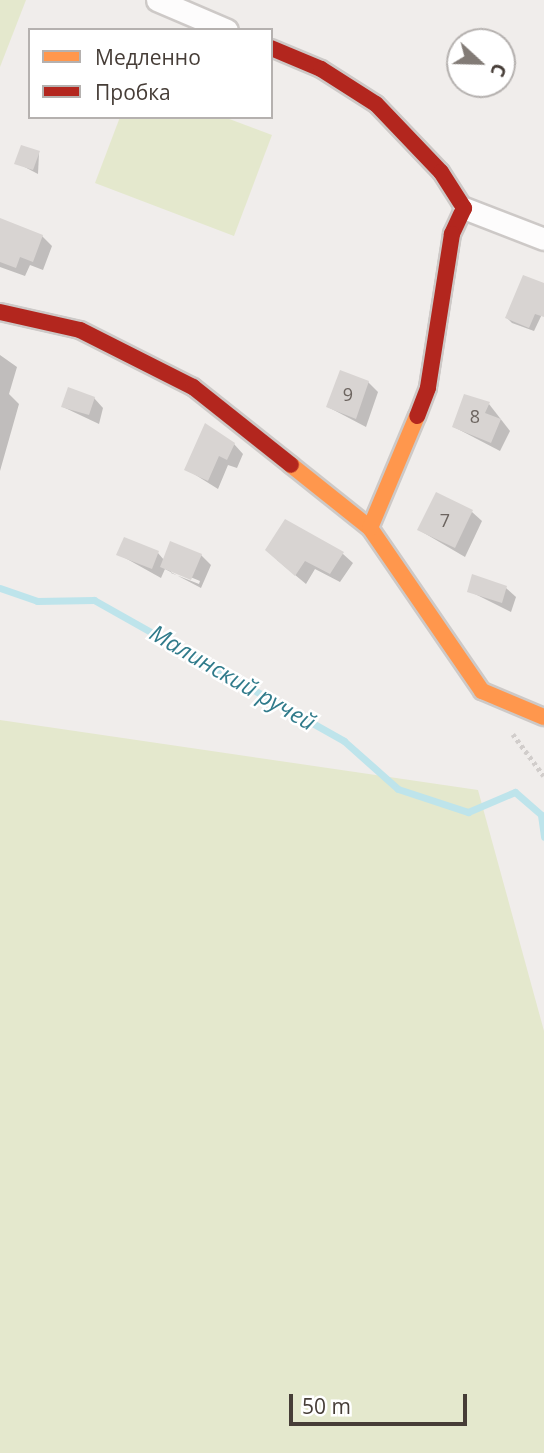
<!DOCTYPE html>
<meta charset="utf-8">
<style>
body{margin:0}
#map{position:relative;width:544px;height:1453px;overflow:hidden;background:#f0edeb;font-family:"Open Sans",sans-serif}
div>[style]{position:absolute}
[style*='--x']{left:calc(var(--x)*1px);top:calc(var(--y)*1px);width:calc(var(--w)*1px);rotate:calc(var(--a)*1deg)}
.green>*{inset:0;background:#e4e8cd}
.shadow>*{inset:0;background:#0003}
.stream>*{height:7px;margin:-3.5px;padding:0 3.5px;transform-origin:3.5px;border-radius:3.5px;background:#bee4eb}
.building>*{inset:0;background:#d8d4d2}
.path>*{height:4.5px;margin-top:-2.25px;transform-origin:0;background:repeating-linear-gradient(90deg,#d1cdcb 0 3.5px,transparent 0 7px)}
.roads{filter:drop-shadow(2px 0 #cdc9c7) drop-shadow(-2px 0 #cdc9c7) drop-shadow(0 2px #cdc9c7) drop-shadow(0 -2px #cdc9c7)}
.street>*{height:21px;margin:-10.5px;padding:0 10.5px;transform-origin:10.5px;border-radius:10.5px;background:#fdfcfc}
.slow>*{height:16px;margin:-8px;padding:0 8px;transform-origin:8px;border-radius:8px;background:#ff974d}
.jam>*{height:16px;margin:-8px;padding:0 8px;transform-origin:8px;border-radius:8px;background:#b3261e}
span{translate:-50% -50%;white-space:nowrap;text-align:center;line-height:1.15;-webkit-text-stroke:5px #fff;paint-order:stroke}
.number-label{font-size:18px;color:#6c645f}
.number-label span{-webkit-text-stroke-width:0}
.water-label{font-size:23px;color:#307b8b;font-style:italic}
.legend{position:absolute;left:28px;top:28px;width:245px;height:91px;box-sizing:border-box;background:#fff;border:2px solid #b5b1af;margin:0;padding:9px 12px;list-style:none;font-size:21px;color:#463d37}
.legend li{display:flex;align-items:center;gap:14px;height:35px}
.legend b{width:35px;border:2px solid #b5b1af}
.north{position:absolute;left:446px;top:28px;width:70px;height:70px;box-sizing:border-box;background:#fff;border:2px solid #b5b1af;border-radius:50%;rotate:112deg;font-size:19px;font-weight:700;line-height:28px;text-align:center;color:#463d37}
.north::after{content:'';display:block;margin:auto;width:24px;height:32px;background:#827b76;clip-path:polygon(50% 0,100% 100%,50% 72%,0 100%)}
.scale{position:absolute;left:289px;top:1394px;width:178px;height:32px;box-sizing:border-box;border:4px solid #463d37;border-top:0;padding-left:9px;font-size:21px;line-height:24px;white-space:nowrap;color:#463d37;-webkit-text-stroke:5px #fff;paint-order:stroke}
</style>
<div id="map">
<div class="green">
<i style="clip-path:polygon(0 0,26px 0,0 67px)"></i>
<i style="clip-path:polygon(120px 117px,224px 117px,272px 135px,234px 236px,95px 183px)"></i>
<i style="clip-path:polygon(0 720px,478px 790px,544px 1031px,544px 1453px,0 1453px)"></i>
</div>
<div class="shadow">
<i style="clip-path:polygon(39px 153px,38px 174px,17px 163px)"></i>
<i style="clip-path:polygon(0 230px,42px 236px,52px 246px,43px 270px,30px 265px,25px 276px,0 267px)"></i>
<i style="clip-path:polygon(544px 285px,544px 310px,534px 331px,512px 323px,507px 318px)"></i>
<i style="clip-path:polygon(0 355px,17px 367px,9px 394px,19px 404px,0 471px)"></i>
<i style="clip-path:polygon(368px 382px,378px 392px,366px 427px,328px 407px)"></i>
<i style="clip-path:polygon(94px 398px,103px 408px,99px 424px,63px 407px)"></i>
<i style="clip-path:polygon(489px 404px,510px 431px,500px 451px,454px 427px)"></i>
<i style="clip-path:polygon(234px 444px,243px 454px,237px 468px,228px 465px,218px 489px,186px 469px)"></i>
<i style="clip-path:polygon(472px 512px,482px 521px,465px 557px,419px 530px)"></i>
<i style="clip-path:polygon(evenodd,158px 553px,164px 560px,201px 555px,211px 565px,201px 588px,165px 569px,161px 578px,118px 554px,158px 553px,171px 569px,200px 581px,199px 584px,171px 573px,171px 569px)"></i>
<i style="clip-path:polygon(343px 554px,353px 563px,340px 582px,315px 569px,306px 584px,277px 560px)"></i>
<i style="clip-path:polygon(506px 588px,516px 597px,511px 612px,469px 591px)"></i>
</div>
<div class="stream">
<i style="--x:0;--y:588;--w:39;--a:19"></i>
<i style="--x:37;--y:601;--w:57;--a:-1"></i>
<i style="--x:94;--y:600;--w:287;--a:29.4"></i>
<i style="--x:344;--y:741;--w:72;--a:41.6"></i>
<i style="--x:398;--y:789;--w:74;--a:18.2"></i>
<i style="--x:468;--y:812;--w:51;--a:-23.1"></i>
<i style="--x:515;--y:792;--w:35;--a:41"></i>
<i style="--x:541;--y:815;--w:22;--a:82"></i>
</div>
<div class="building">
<i style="clip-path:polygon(21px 145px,40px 151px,33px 170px,14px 164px)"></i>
<i style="clip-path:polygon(0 218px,43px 235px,33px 262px,20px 257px,16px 268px,0 262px)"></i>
<i style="clip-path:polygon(523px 275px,544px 283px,544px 317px,535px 314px,529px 328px,505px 318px)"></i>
<i style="clip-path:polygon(340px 370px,369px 381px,356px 419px,326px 407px)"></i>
<i style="clip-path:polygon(68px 387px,95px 397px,89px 415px,61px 407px)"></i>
<i style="clip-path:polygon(464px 394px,490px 402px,485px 413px,501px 419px,491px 443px,452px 427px)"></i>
<i style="clip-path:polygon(205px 423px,235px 443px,227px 460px,219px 456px,208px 481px,184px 470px)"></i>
<i style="clip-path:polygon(436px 492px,473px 510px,455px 548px,417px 530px)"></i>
<i style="clip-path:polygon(285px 519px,344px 552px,330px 574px,305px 561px,295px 576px,265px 550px)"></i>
<i style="clip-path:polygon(124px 537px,159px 551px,152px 569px,116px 555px)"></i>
<i style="clip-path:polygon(170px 541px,202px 554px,191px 580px,160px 567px)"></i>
<i style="clip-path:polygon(472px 574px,507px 586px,502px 603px,467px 592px)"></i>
</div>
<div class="path">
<i style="--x:513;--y:734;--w:52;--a:53.6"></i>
</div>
<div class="roads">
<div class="street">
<i style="--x:157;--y:0;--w:76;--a:23.2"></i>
<i style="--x:464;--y:208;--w:86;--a:21.2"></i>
</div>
<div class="slow">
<i style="--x:291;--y:465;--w:101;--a:38.6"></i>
<i style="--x:370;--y:528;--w:198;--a:55.5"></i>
<i style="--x:482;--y:691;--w:67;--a:22.8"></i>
<i style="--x:370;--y:528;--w:121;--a:-67.2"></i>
</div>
<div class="jam">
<i style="--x:271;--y:48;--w:54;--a:22.8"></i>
<i style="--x:321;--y:69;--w:65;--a:32.5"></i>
<i style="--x:376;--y:104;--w:94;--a:46.3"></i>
<i style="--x:441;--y:172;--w:43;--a:57.4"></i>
<i style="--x:464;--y:208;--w:29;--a:115"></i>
<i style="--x:452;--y:234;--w:156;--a:98.9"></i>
<i style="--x:428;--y:388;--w:30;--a:111"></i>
<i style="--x:0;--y:312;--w:82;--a:12.7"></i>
<i style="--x:80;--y:330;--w:127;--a:26.8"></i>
<i style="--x:193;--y:387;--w:125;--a:38.5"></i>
</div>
</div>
<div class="number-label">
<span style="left:348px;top:394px">9</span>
<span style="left:475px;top:416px">8</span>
<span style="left:445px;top:520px">7</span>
</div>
<div class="water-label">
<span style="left:233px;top:677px;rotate:30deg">Малинский ручей</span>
</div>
<ul class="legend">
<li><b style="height:9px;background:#ff974d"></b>Медленно</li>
<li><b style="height:9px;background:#b3261e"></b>Пробка</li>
</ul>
<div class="north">С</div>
<div class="scale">50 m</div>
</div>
